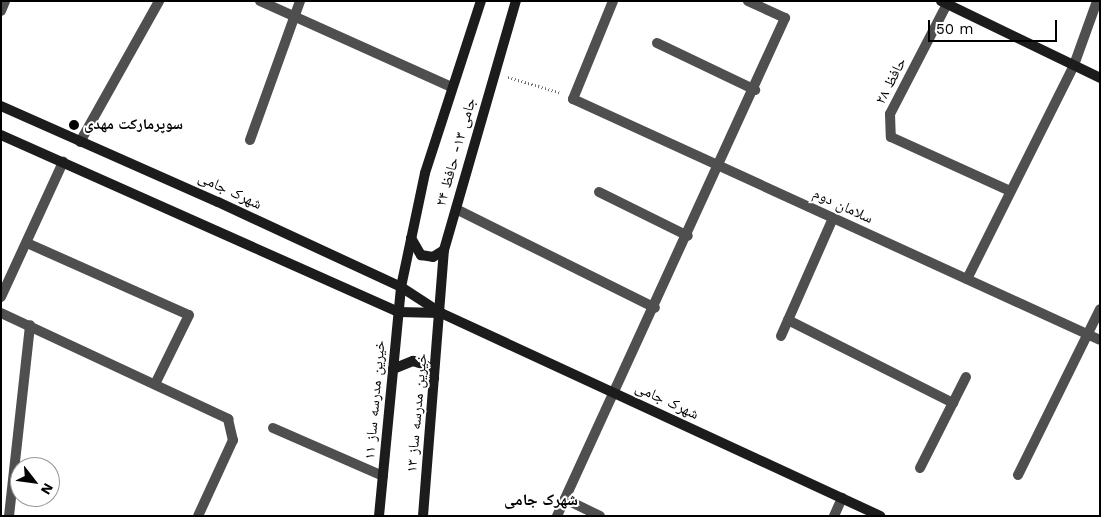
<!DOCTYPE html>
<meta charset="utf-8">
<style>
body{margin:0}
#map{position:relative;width:1101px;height:517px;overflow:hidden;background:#fff;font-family:"Work Sans","Noto Naskh Arabic",sans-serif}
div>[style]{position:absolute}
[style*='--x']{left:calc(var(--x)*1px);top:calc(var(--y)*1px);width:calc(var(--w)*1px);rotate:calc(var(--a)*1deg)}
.path>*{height:3px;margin-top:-1.5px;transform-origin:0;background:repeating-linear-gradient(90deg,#717171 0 1px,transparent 0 3.5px)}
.street>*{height:10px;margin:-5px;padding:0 5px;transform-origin:5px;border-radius:5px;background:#4f4f4f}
.secondary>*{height:10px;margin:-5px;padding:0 5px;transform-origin:5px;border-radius:5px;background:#1c1c1c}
.dots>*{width:14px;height:14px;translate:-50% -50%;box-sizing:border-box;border:2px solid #fff;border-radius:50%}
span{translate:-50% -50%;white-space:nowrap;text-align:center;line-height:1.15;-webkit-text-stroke:4px #fff;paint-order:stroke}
.street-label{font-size:15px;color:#000}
.poi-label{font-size:15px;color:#000;font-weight:700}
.left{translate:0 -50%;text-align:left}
.neighbourhood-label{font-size:16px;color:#000;font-weight:700}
.frame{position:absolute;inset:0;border:2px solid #000;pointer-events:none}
.north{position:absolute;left:10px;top:457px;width:50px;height:50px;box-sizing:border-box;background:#fff;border:1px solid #999;border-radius:50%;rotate:120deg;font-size:14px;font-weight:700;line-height:20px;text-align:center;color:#000}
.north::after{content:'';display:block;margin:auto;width:18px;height:22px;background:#000;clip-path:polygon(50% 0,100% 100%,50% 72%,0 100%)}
.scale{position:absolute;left:928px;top:20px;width:129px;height:22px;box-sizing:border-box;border:2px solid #000;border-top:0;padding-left:6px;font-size:15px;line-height:18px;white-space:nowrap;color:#000;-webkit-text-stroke:4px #fff;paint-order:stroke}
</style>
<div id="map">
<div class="path">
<i style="--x:508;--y:77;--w:55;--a:16.8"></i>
</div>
<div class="street">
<i style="--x:260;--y:1;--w:209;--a:24.2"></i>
<i style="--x:613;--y:1;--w:106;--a:112.2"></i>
<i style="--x:573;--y:99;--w:579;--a:24.57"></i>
<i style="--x:947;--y:4;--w:124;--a:117.4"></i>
<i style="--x:890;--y:114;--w:23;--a:88"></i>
<i style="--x:891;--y:137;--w:131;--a:24.4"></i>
<i style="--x:1;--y:11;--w:11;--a:-68"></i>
<i style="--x:657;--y:43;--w:109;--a:25.6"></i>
<i style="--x:250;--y:140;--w:148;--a:-70.2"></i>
<i style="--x:80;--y:142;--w:162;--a:-60.7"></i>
<i style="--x:599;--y:192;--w:99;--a:26.3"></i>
<i style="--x:456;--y:209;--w:222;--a:26.4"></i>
<i style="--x:27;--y:243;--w:177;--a:24"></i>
<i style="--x:189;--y:315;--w:77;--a:116.2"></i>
<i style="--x:967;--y:279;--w:239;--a:-63.4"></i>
<i style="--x:1074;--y:65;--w:68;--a:-70.2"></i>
<i style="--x:1;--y:297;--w:149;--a:-65.3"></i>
<i style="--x:1;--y:313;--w:251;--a:25"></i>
<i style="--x:228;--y:419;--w:22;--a:77"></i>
<i style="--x:233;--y:440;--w:84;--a:114.7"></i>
<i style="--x:788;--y:320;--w:185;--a:26.7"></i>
<i style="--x:781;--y:336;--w:129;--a:-66.2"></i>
<i style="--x:273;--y:428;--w:120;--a:23.6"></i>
<i style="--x:920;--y:468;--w:102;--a:-63.2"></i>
<i style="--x:1018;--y:475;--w:185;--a:-63.7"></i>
<i style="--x:565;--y:499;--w:39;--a:26"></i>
<i style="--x:9;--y:516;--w:192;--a:-83.7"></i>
<i style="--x:557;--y:516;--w:548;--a:-65.4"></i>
<i style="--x:785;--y:18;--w:41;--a:-155.3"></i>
<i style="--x:834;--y:516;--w:20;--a:-66"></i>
</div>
<div class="secondary">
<i style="--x:941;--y:1;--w:177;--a:25.8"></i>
<i style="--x:1;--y:106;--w:237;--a:23.9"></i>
<i style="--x:218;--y:202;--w:202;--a:24.9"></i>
<i style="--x:401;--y:287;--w:48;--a:33"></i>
<i style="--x:441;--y:313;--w:484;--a:24.8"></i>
<i style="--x:1;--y:135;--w:436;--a:24"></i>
<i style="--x:399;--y:312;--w:41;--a:1.4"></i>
<i style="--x:411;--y:238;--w:20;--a:60"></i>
<i style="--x:421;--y:255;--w:12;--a:9"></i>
<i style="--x:433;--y:257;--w:13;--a:-32"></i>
<i style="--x:393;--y:369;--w:22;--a:-22"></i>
<i style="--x:413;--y:361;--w:13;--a:18"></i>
<i style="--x:425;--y:365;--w:16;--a:55"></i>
<i style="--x:379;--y:516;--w:230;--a:-84.5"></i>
<i style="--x:401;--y:287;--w:116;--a:-78.1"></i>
<i style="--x:425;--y:173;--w:181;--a:-72"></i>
<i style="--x:423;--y:516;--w:267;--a:-85.5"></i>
<i style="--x:444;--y:250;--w:259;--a:-73.9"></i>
</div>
<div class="dots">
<i style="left:74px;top:125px;background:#000"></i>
</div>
<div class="street-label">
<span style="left:891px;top:81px;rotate:-63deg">حافظ ۲۸</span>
<span style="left:456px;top:152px;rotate:-74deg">جامی ۱۳- حافظ ۲۴</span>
<span style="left:230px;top:191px;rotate:25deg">شهرک جامی</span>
<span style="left:843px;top:206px;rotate:25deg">سلامان دوم</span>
<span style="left:375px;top:400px;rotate:-85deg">۱۱ خیرین مدرسه ساز</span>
<span style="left:667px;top:401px;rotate:25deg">شهرک جامی</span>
<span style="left:417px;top:413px;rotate:-85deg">۱۳ خیرین مدرسه ساز</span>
</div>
<div class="poi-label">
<span class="left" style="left:84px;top:125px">سوپرمارکت مهدی</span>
</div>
<div class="neighbourhood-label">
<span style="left:541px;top:500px">شهرک جامی</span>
</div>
<div class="frame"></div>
<div class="north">N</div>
<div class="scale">50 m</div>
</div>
